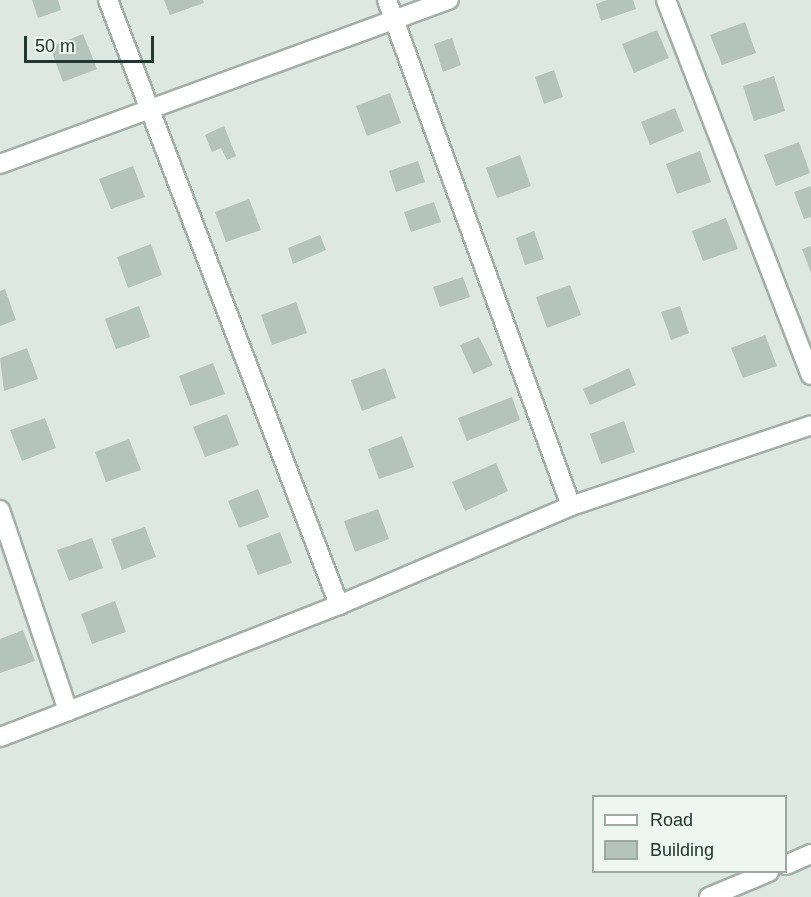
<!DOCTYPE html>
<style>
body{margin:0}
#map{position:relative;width:811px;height:897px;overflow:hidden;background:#dee8e3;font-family:Arial,sans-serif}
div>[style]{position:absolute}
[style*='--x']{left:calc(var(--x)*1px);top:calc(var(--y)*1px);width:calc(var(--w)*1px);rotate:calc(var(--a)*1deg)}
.building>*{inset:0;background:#b4c3bc}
.roads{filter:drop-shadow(2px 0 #a2afa9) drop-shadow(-2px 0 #a2afa9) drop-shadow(0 2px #a2afa9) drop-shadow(0 -2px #a2afa9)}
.minor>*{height:18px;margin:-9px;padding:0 9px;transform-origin:9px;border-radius:9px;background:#fff}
span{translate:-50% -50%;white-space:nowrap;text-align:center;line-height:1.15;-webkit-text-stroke:5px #eef6f1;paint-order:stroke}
.legend{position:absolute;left:592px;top:795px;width:195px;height:78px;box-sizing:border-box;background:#eef6f1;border:2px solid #9caaa3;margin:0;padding:8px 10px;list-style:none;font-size:18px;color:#21372f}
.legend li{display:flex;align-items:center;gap:12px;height:30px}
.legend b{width:30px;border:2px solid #9caaa3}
.scale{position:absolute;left:24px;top:36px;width:130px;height:27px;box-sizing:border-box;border:3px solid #21372f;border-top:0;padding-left:8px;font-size:18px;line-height:21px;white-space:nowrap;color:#21372f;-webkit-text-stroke:4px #eef6f1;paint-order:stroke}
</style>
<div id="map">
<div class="building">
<i style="clip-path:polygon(32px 0,58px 0,61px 10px,38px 18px)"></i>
<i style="clip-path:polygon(164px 0,203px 0,204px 3px,170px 15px)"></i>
<i style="clip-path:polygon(607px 0,633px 0,636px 9px,601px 21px,596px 4px)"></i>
<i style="clip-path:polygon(745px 22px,756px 53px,722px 65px,710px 35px)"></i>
<i style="clip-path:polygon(657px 30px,669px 58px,634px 73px,622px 44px)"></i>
<i style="clip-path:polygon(83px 34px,97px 69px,63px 82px,50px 47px)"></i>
<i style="clip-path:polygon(452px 38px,461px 65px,443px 72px,434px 44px)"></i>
<i style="clip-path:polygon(554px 70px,563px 97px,544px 104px,535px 77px)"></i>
<i style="clip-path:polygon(774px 76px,785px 111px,754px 121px,743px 86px)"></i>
<i style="clip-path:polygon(390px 93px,401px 123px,367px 136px,356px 106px)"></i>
<i style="clip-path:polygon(675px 108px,684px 131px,650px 145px,641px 122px)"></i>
<i style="clip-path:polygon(224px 126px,236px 156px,227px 160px,221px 148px,212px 152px,205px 135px)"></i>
<i style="clip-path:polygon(799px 142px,810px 173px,776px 186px,764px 155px)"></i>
<i style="clip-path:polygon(700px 151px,711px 182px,677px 194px,666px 164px)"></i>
<i style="clip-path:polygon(520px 155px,531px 186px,497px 198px,486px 168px)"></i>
<i style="clip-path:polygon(418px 161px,425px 182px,396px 192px,389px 171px)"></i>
<i style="clip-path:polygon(133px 166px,145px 197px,111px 209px,99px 179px)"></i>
<i style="clip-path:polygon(811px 186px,811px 217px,804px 219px,794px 192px)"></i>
<i style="clip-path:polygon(249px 199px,261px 230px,226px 242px,215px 212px)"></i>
<i style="clip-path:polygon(434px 202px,441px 222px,411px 232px,404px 212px)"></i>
<i style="clip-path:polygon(726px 218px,738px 249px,703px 261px,692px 231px)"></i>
<i style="clip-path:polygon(534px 231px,544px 259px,525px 265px,516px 238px)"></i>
<i style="clip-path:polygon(320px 235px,326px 250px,293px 264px,288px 248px)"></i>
<i style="clip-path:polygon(151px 244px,162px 275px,128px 288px,117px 257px)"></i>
<i style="clip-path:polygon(811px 246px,811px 273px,802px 249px)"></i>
<i style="clip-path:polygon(463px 277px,470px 297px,440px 307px,433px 287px)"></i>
<i style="clip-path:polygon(570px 285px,581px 315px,547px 328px,536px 297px)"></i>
<i style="clip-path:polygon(5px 289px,16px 320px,0 326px,0 291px)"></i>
<i style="clip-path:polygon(296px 302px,307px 333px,272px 345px,261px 315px)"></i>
<i style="clip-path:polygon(139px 306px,150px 337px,116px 349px,105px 319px)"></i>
<i style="clip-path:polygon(680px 306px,689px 333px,671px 340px,661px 312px)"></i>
<i style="clip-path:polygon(765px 335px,777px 366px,743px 378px,731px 348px)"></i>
<i style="clip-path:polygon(479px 337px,493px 365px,473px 374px,460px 345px)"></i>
<i style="clip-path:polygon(27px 348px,38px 379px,4px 391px,0 358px)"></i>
<i style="clip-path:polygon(213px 363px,225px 394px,190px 406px,179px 376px)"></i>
<i style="clip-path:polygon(385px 368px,396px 398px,362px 411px,351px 380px)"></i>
<i style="clip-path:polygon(629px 368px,636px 385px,590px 405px,583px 389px)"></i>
<i style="clip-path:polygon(512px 397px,520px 420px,467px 441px,458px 418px)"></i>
<i style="clip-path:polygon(227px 414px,239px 445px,205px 457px,193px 427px)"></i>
<i style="clip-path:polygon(45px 418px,56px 448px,22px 461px,10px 430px)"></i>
<i style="clip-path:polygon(624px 421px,635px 452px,601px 464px,590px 434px)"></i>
<i style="clip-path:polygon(402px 436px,414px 467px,379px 479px,368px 449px)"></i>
<i style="clip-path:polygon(129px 439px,141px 470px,106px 482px,95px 452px)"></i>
<i style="clip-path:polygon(496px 463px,508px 491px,465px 511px,452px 482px)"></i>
<i style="clip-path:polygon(258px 489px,269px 517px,239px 528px,228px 501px)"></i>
<i style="clip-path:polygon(378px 509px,389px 539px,355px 552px,344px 521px)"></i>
<i style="clip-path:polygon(145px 527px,156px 557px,122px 570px,111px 539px)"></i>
<i style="clip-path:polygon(280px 532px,292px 563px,258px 575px,246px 545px)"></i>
<i style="clip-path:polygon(92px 538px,103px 568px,69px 581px,57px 550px)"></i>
<i style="clip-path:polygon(115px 601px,126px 632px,92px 644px,81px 614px)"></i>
<i style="clip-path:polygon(23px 630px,35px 661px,0 673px,0 639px)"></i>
</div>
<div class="roads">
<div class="minor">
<i style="--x:108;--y:0;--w:648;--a:69.1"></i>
<i style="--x:339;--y:605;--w:252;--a:-23.1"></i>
<i style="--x:387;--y:0;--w:538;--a:70.02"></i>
<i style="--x:571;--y:506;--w:253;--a:-18.6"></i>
<i style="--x:666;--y:0;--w:402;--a:68.9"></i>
<i style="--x:0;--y:164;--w:478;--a:-20.1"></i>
<i style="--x:0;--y:510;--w:212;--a:71.3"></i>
<i style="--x:68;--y:711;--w:291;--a:-21.4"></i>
<i style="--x:0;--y:737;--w:73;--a:-20.9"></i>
<i style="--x:786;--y:865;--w:27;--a:-24"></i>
<i style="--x:709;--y:897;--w:65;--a:-22.6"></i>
</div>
</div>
<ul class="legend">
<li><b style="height:8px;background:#fff"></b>Road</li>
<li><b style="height:16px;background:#b4c3bc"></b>Building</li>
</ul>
<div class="scale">50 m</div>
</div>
